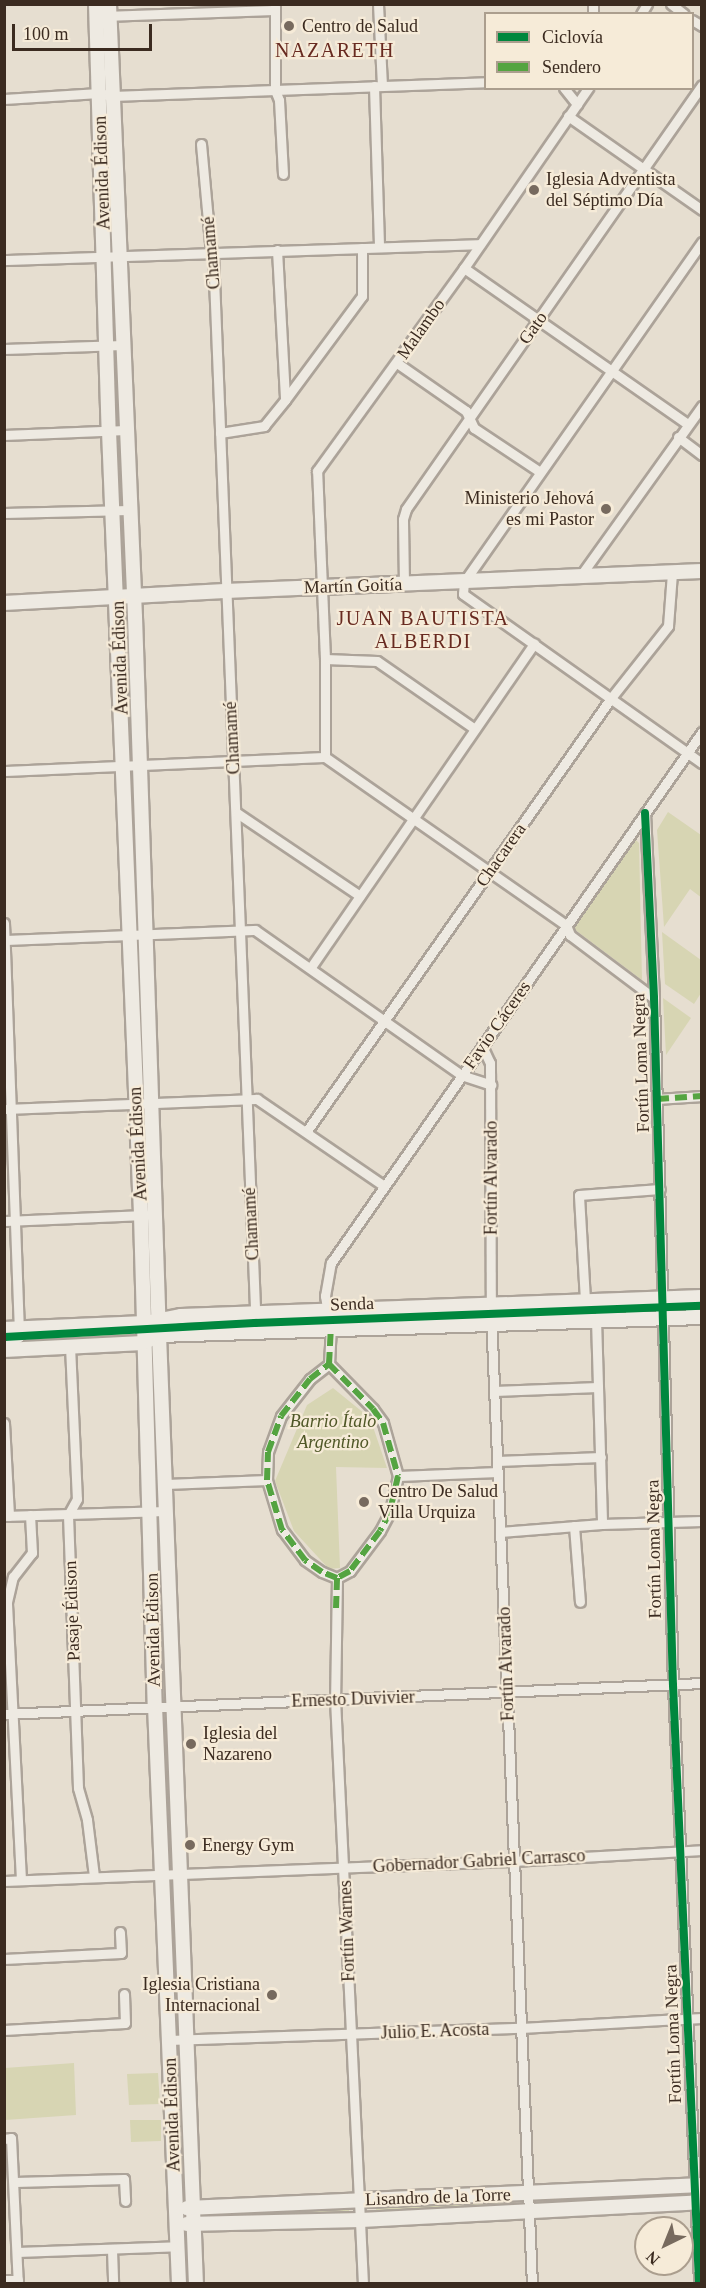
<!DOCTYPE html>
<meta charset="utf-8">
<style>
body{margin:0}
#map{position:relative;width:706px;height:2288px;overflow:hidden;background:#e6ded0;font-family:Georgia,serif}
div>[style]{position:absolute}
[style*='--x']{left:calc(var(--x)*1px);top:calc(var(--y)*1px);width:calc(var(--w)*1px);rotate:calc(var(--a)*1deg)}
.green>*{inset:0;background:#d7d5b3}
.roads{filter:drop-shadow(2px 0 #aca399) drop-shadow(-2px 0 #aca399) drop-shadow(0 2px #aca399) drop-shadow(0 -2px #aca399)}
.street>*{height:9px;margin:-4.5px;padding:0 4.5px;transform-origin:4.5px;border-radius:4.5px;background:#eeeae2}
.secondary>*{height:14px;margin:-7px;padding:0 7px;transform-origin:7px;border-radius:7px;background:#eeeae2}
.quiet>*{height:6px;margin-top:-3px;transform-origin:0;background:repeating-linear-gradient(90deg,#54a441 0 12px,transparent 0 18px)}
.cycleway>*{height:8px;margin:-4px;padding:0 4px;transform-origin:4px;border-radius:4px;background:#00873e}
.dots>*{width:16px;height:16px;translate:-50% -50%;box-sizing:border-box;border:3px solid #f6ebd8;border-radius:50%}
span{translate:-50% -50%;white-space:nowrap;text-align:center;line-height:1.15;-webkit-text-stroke:4.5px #f6ebd8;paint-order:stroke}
.poi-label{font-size:18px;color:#3b2b20}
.left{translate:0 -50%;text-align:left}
.right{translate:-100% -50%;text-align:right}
.street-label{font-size:18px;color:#3b2b20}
.park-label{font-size:18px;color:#4f5727;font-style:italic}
.neighbourhood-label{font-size:20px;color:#682a20;letter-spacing:1.5px}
.frame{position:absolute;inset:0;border:6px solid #3b2b20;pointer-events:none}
.legend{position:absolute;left:484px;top:12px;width:210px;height:78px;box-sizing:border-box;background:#f6ebd8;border:2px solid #ab9e8e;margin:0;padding:8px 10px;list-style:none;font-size:18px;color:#3b2b20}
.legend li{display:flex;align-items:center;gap:12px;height:30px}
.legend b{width:30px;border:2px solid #ab9e8e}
.north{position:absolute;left:634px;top:2216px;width:60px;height:60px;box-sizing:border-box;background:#f6ebd8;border:2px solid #ab9e8e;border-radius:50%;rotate:223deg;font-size:16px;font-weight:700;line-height:24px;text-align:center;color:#3b2b20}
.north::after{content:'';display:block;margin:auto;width:21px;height:27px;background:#776a5e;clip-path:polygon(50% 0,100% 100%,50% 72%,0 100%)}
.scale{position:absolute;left:12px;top:24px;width:140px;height:27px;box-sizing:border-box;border:3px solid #3b2b20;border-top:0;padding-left:8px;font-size:18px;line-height:21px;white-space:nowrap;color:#3b2b20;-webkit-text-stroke:4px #f6ebd8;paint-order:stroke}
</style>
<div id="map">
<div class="green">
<i style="clip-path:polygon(125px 613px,130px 614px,134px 751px,128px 751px)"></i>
<i style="clip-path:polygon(129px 781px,135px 781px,140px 918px,134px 918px)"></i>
<i style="clip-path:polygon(668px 812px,701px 835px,702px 898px,690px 889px,664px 927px,657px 830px)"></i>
<i style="clip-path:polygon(634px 838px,639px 843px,642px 980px,570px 926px)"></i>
<i style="clip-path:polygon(662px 932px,701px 960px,701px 993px,694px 1004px,665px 984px)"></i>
<i style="clip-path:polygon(663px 998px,691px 1018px,666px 1055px)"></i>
<i style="clip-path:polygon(643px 1305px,643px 1314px,506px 1318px,506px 1309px)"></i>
<i style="clip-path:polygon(481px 1310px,481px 1319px,344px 1323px,344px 1314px)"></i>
<i style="clip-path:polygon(131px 1329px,131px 1337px,31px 1341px,30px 1332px)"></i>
<i style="clip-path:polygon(333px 1388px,370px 1418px,387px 1468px,336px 1467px,340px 1568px,329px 1569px,294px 1531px,275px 1481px,307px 1405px)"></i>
<i style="clip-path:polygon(154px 1527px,162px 1527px,168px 1681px,161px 1681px)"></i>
<i style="clip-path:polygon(170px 1724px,174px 1862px,167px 1862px,163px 1725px)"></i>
<i style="clip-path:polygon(169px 1889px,176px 1889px,180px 2027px,173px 2027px)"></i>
<i style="clip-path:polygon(181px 2049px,188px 2188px,181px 2189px,174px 2050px)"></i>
<i style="clip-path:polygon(74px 2063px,76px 2115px,5px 2120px,5px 2068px)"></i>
<i style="clip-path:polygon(158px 2073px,160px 2104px,129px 2105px,127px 2074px)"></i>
<i style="clip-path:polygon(130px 2120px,161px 2120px,161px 2141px,131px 2142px)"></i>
<i style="clip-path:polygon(681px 2190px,681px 2197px,544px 2204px,543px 2197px)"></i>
<i style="clip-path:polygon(515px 2199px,516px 2206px,376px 2211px,376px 2204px)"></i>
<i style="clip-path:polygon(349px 2208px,349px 2214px,211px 2219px,211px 2213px)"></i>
</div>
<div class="roads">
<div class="street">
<i style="--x:378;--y:4;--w:82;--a:87.2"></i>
<i style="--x:593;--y:4;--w:10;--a:90"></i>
<i style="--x:671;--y:4;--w:16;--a:38"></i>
<i style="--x:275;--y:6;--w:84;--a:90"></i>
<i style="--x:275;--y:90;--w:11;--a:68"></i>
<i style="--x:279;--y:100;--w:74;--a:86.9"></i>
<i style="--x:641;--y:14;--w:12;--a:-59"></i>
<i style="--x:104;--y:16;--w:170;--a:-2"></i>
<i style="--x:692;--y:20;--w:12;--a:31"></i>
<i style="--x:374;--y:86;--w:161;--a:88.2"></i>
<i style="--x:564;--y:88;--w:21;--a:51"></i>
<i style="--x:4;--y:99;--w:95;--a:-3.6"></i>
<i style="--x:99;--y:93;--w:13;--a:13"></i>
<i style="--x:112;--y:96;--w:374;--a:-2.1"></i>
<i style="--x:568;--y:116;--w:164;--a:35"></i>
<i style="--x:201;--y:144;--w:99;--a:84.8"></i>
<i style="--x:210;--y:243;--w:10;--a:73"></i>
<i style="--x:213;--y:253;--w:1081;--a:87.72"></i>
<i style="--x:702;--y:242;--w:415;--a:125"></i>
<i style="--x:464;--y:582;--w:12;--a:95"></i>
<i style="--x:463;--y:594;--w:293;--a:35.3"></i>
<i style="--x:277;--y:250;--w:150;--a:86.9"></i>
<i style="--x:4;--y:260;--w:476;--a:-1.9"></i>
<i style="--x:464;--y:268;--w:273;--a:34.9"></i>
<i style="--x:4;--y:349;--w:119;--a:-1.9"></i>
<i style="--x:397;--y:363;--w:84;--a:34.8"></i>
<i style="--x:466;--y:411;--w:19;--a:65"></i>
<i style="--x:474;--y:428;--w:79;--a:33.7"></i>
<i style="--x:220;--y:433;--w:45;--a:-9"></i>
<i style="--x:264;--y:426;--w:33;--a:-51"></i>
<i style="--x:285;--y:400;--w:129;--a:-53.5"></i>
<i style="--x:362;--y:296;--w:48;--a:-90"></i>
<i style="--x:4;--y:435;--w:122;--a:-2.3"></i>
<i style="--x:678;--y:437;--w:30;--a:37"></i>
<i style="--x:4;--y:513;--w:125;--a:-1.4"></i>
<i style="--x:581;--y:575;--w:208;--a:-54.4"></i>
<i style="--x:404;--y:584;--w:65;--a:-90.9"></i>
<i style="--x:403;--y:519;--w:10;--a:-73"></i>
<i style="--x:406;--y:509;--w:517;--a:-55.08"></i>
<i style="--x:325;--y:659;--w:52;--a:2.2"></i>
<i style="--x:377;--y:661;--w:119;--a:34.8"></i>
<i style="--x:325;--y:757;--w:98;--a:-90"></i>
<i style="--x:325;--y:659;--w:188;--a:-92.4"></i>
<i style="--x:317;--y:471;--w:251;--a:-54.1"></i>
<i style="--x:464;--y:268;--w:219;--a:-55.4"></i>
<i style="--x:325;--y:757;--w:294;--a:34.9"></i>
<i style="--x:566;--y:925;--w:11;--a:68"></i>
<i style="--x:570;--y:935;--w:105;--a:36.9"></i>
<i style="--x:4;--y:771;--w:321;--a:-2.5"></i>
<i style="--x:237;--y:813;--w:148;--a:34"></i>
<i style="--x:645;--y:813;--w:185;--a:87.2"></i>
<i style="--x:654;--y:998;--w:687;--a:88.42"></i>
<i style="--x:673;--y:1685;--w:600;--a:87.51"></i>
<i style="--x:4;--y:923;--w:414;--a:87.9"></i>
<i style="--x:19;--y:1337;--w:18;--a:146"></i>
<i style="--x:4;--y:940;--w:251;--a:-2.3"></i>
<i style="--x:255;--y:930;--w:252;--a:35.1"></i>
<i style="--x:461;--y:1075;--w:32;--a:18"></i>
<i style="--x:311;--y:967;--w:393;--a:-55.4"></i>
<i style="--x:482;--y:1046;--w:19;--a:65"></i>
<i style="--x:490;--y:1063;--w:252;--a:89.8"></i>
<i style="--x:491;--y:1315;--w:970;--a:87.58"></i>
<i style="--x:657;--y:1099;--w:45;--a:-3.8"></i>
<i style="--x:4;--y:1109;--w:253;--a:-2.3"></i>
<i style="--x:257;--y:1099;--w:154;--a:34.4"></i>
<i style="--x:306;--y:1132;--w:530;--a:-54.9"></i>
<i style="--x:611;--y:698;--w:92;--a:-51.6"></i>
<i style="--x:668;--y:626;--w:53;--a:-85.7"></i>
<i style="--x:4;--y:1221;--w:142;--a:-2.4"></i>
<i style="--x:585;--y:1300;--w:105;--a:-93.3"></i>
<i style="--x:579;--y:1195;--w:81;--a:-4.2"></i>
<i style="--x:596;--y:1319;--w:205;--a:88.3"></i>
<i style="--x:70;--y:1346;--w:153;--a:87.4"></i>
<i style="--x:77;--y:1499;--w:18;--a:119"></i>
<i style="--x:68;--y:1515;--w:273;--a:87.9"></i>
<i style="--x:78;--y:1788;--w:33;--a:74"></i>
<i style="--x:87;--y:1820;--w:56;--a:82.9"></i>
<i style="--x:329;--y:1364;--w:63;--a:45.6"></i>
<i style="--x:373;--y:1409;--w:17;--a:54"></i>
<i style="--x:383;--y:1423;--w:55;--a:74.2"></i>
<i style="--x:398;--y:1476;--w:37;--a:103"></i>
<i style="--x:390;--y:1512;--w:21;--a:118"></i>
<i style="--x:380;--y:1531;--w:50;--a:126.9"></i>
<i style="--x:350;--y:1571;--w:15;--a:152"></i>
<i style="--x:337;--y:1578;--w:16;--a:-158"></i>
<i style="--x:322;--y:1572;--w:21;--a:-145"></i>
<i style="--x:305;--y:1560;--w:38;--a:-127"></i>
<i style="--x:282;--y:1530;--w:52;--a:-106.7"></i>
<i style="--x:267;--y:1480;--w:28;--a:-88"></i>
<i style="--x:268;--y:1452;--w:38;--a:-70"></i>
<i style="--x:281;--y:1416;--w:47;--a:-51.9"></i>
<i style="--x:310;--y:1379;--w:24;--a:-38"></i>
<i style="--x:329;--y:1364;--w:34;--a:-87"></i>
<i style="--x:331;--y:1330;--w:35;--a:-100"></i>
<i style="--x:325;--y:1296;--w:34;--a:-80"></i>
<i style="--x:331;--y:1263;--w:648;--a:-55.06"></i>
<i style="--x:494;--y:1391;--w:104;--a:-2.2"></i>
<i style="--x:4;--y:1423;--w:93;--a:86.9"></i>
<i style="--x:497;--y:1461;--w:104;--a:-2.2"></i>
<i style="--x:398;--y:1476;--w:100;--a:-2.3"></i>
<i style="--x:166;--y:1484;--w:101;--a:-2.3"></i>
<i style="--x:4;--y:1516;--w:162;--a:-1.8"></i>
<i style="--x:574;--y:1526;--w:76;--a:85.5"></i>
<i style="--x:500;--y:1532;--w:102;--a:-4.5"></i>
<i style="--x:602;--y:1524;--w:100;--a:-1.7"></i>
<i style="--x:337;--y:1578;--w:121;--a:90.9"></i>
<i style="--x:335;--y:1699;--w:586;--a:87.26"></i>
<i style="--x:4;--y:1714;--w:699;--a:-2.54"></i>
<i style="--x:21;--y:1880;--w:278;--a:-92.9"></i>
<i style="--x:7;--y:1602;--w:26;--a:-77"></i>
<i style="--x:13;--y:1577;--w:31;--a:-52"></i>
<i style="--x:32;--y:1553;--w:38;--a:-93"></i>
<i style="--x:4;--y:1881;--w:509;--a:-2.25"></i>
<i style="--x:513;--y:1861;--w:189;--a:-3.3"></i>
<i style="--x:4;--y:1959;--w:117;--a:-2.9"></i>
<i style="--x:121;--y:1953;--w:21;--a:-93"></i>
<i style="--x:4;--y:2030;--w:121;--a:-3.3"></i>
<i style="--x:125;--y:2023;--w:29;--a:-92"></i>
<i style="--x:169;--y:2040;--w:352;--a:-2"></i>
<i style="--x:521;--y:2028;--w:181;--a:-3.2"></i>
<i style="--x:4;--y:2139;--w:7;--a:-8"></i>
<i style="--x:11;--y:2138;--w:146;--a:87.3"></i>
<i style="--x:15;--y:2182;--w:109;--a:-1.6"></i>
<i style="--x:124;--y:2179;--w:22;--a:87"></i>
<i style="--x:112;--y:2250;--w:34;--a:88"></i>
<i style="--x:17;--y:2252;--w:160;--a:-2.1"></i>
<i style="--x:4;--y:2280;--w:14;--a:0"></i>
</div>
<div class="secondary">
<i style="--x:96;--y:4;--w:427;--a:88.3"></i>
<i style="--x:109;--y:431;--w:785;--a:87.66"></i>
<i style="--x:141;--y:1215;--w:491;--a:88.4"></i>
<i style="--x:155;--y:1706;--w:578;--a:87.62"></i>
<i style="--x:109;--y:4;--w:614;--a:87.57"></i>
<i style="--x:135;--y:617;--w:718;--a:88.09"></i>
<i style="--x:159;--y:1335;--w:950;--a:87.77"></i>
<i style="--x:4;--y:603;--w:221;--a:-3.1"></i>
<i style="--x:225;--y:591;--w:477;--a:-2.4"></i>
<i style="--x:4;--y:1329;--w:141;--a:-2.4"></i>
<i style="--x:145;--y:1323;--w:37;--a:-11"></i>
<i style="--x:181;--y:1316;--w:521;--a:-2.09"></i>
<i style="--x:4;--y:1350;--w:139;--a:-2.9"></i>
<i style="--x:143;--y:1343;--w:18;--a:-27"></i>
<i style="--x:159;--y:1335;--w:543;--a:-1.9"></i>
<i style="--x:187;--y:2208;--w:516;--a:-2.56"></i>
<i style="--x:187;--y:2224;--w:174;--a:-1.3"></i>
<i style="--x:361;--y:2220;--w:341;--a:-3"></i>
</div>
</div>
<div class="quiet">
<i style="--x:657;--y:1099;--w:45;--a:-3.8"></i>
<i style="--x:329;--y:1364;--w:63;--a:45.6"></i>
<i style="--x:373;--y:1409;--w:17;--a:54"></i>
<i style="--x:383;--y:1423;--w:55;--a:74.2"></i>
<i style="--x:398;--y:1476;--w:37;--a:103"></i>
<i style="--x:390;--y:1512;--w:21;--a:118"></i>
<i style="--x:380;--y:1531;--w:50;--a:126.9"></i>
<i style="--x:350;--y:1571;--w:15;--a:152"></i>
<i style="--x:337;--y:1578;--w:16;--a:-158"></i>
<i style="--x:322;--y:1572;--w:21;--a:-145"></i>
<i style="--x:305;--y:1560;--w:38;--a:-127"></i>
<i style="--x:282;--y:1530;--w:52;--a:-106.7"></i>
<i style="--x:267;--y:1480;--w:28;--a:-88"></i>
<i style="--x:268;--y:1452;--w:38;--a:-70"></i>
<i style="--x:281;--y:1416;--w:47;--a:-51.9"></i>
<i style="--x:310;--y:1379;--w:24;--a:-38"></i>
<i style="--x:329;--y:1364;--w:34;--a:-87"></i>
<i style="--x:336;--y:1608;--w:30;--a:-88"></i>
</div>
<div class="cycleway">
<i style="--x:645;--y:813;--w:185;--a:87.2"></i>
<i style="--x:654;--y:998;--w:687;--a:88.42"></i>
<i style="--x:673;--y:1685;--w:600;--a:87.51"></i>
<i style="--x:4;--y:1337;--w:251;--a:-3.2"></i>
<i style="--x:255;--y:1323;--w:447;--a:-2.2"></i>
</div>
<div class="dots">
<i style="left:289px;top:26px;background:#776a5e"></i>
<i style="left:534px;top:190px;background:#776a5e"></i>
<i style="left:606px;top:509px;background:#776a5e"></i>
<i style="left:364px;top:1502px;background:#776a5e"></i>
<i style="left:191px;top:1744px;background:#776a5e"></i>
<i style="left:190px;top:1845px;background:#776a5e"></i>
<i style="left:272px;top:1995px;background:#776a5e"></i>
</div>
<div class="poi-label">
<span class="left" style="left:302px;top:26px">Centro de Salud</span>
<span class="left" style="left:546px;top:190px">Iglesia Adventista<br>del Séptimo Día</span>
<span class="right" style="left:594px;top:509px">Ministerio Jehová<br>es mi Pastor</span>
<span class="left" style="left:378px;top:1502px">Centro De Salud<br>Villa Urquiza</span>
<span class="left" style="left:203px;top:1744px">Iglesia del<br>Nazareno</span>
<span class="left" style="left:202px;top:1845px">Energy Gym</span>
<span class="right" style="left:260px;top:1995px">Iglesia Cristiana<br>Internacional</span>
</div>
<div class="street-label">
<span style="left:102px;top:173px;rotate:-92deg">Avenida Édison</span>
<span style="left:211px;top:253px;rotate:-95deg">Chamamé</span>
<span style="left:533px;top:328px;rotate:-55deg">Gato</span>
<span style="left:421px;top:329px;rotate:-55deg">Malambo</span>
<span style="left:353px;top:586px;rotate:-2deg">Martín Goitía</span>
<span style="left:120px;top:658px;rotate:-92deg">Avenida Édison</span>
<span style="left:232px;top:738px;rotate:-93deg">Chamamé</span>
<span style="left:501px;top:855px;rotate:-55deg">Chacarera</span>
<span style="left:497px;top:1025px;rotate:-55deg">Favio Cáceres</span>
<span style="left:641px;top:1063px;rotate:-92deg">Fortín Loma Negra</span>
<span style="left:138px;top:1144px;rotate:-93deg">Avenida Édison</span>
<span style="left:491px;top:1178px;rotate:-90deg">Fortín Alvarado</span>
<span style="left:251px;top:1224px;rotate:-93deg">Chamamé</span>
<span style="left:352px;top:1304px;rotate:-2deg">Senda</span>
<span style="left:654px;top:1549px;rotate:-91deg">Fortín Loma Negra</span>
<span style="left:72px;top:1611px;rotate:-92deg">Pasaje Édison</span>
<span style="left:153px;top:1630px;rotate:-91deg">Avenida Édison</span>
<span style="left:506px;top:1664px;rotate:-92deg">Fortín Alvarado</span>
<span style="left:353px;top:1699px;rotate:-2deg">Ernesto Duvivier</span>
<span style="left:479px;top:1861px;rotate:-3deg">Gobernador Gabriel Carrasco</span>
<span style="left:347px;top:1931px;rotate:-92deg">Fortín Warnes</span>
<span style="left:435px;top:2031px;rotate:-2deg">Julio E. Acosta</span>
<span style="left:673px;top:2034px;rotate:-92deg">Fortín Loma Negra</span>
<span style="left:172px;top:2115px;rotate:-92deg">Avenida Édison</span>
<span style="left:438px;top:2197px;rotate:-2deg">Lisandro de la Torre</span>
</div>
<div class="park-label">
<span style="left:333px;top:1432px">Barrio Ítalo<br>Argentino</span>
</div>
<div class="neighbourhood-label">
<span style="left:335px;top:50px">NAZARETH</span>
<span style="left:423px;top:630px">JUAN BAUTISTA<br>ALBERDI</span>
</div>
<div class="frame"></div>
<ul class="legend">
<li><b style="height:8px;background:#00873e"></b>Ciclovía</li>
<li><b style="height:8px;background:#54a441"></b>Sendero</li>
</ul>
<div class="north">N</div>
<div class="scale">100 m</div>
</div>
